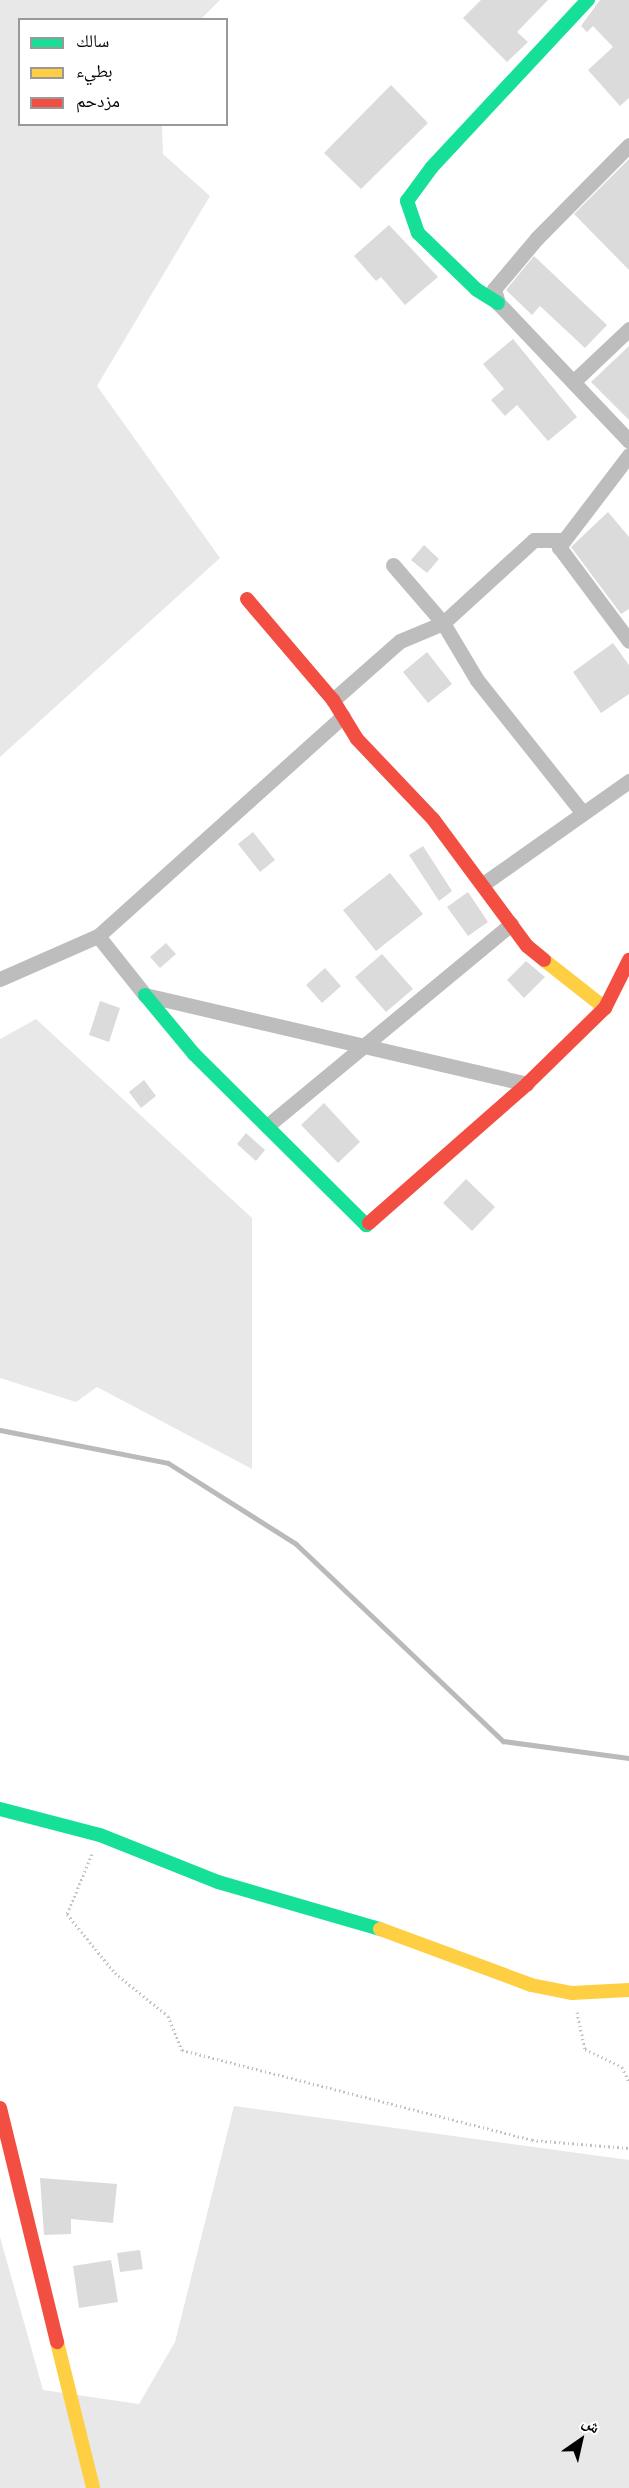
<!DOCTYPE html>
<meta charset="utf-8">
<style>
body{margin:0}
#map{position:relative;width:629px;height:2488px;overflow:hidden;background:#fff;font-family:Roboto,"Noto Naskh Arabic",sans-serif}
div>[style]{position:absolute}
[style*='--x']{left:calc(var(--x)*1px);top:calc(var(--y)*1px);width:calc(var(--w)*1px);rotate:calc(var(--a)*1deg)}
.green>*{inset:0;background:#e8e8e8}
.stream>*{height:5px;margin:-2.5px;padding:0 2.5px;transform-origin:2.5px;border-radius:2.5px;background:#bababa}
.building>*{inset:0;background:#dbdbdb}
.path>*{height:3px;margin-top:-1.5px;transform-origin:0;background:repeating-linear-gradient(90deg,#c2c2c2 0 1.5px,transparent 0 4.5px)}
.street>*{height:15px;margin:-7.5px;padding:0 7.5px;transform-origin:7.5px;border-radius:7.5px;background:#bdbdbd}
.fast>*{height:14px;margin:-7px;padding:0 7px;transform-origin:7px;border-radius:7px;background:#16e098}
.slow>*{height:14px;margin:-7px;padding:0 7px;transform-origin:7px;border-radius:7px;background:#ffcf43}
.jam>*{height:14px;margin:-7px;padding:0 7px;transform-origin:7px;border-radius:7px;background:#f24e42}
span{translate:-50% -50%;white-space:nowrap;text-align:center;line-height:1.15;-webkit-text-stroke:5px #fff;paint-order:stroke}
.legend{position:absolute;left:18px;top:18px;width:210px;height:108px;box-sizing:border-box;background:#fff;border:2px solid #999;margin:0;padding:8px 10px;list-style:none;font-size:18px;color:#000}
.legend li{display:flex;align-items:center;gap:12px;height:30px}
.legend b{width:30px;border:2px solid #999}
.north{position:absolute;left:551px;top:2410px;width:60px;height:60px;-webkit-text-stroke:4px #fff;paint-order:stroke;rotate:34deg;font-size:16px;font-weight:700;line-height:24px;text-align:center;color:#000}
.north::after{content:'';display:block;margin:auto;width:21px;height:27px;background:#000;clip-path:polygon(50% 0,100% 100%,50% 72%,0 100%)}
</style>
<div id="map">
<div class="green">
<i style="clip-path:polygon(0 0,220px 0,201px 19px,20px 20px,20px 124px,162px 125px,163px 154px,210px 196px,97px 386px,220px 558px,0 757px)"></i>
<i style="clip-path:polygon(36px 1019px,252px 1218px,252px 1469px,97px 1387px,76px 1402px,0 1378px,0 1039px)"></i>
<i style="clip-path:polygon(234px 2106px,629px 2160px,629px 2488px,0 2488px,0 2237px,43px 2390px,139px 2404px,175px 2342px)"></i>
</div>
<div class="stream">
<i style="--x:0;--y:1430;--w:171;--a:11.1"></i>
<i style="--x:168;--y:1463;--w:151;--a:32.3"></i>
<i style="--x:296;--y:1544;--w:286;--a:43.6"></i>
<i style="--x:503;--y:1741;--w:127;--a:7.7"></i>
</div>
<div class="building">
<i style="clip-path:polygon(481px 0,548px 0,517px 32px,528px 42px,507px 62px,463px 18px)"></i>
<i style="clip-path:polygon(600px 0,629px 0,629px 98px,620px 106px,588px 70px,613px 47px,593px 26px,587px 32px,581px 26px)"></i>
<i style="clip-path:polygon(391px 85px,428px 123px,361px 189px,324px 153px)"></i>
<i style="clip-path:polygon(629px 159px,629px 270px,574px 214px)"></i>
<i style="clip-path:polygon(389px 225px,438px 277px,405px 305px,381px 277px,376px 281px,354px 256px)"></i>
<i style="clip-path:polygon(534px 256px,607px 325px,585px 348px,540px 306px,532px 315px,506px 290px)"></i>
<i style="clip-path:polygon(513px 339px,577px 417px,548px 441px,517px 405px,505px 416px,491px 400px,504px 389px,483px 364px)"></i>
<i style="clip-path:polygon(629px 346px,629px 420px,591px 382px)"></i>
<i style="clip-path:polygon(608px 512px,629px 537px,629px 609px,621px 614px,571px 547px)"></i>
<i style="clip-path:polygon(424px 545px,439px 559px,427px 573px,411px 560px)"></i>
<i style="clip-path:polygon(613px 643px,629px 665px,629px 694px,601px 713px,573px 672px)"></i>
<i style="clip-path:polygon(427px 652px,452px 684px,428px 703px,403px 672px)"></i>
<i style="clip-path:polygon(253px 832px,275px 860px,260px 872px,238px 844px)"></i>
<i style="clip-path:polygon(423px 846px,452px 891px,439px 901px,409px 855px)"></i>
<i style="clip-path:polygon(390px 873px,423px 914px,376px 951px,343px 910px)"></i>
<i style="clip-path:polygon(468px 892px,488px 922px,468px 936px,447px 907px)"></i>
<i style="clip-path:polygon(166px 943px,176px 954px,160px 968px,150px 957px)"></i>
<i style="clip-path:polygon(382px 954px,413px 989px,386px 1012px,355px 977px)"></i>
<i style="clip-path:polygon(526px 961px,545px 977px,524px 998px,507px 980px)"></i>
<i style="clip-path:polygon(325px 968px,341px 986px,322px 1003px,306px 985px)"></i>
<i style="clip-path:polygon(100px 1001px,120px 1008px,109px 1042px,89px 1035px)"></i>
<i style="clip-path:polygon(144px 1080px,156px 1096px,141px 1108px,129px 1092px)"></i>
<i style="clip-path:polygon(324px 1103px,360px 1142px,338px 1163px,301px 1125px)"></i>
<i style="clip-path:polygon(246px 1133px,265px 1150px,256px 1161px,237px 1144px)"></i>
<i style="clip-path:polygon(466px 1179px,495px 1207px,472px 1231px,443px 1203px)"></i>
<i style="clip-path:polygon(40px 2178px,117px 2184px,113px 2223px,71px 2219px,71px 2234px,44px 2235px)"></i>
<i style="clip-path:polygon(140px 2250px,143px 2269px,120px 2272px,117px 2253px)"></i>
<i style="clip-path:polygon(111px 2260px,118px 2302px,79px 2308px,73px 2266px)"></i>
</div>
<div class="path">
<i style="--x:92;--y:1854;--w:65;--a:112.6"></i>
<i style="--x:67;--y:1914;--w:76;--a:50.9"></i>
<i style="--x:115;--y:1973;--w:68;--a:39.1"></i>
<i style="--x:168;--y:2016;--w:37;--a:68"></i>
<i style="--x:182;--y:2050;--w:361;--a:14.4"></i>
<i style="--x:532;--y:2140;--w:97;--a:4.7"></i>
<i style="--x:577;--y:2012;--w:38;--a:78"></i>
<i style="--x:585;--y:2049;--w:41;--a:25.9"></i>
<i style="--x:622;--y:2067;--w:17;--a:65"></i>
</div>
<div class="street">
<i style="--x:629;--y:145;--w:131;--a:134.7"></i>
<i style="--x:537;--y:238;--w:67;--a:130.1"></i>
<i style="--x:494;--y:289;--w:15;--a:74"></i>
<i style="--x:498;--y:303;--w:190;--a:46.5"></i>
<i style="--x:573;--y:382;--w:77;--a:-43.4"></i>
<i style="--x:629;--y:455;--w:116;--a:127.3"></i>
<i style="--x:559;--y:547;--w:117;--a:53.3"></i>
<i style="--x:393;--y:565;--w:77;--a:49.2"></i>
<i style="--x:443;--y:623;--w:66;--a:59.2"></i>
<i style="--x:477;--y:680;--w:169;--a:51.5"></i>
<i style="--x:333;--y:700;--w:89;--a:-41.4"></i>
<i style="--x:400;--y:641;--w:47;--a:-22.7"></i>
<i style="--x:443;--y:623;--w:123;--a:-42.4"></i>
<i style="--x:534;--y:540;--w:27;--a:0"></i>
<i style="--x:483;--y:884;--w:179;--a:-35.2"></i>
<i style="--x:98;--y:936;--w:329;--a:-41.9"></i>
<i style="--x:0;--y:979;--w:107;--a:-23.7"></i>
<i style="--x:98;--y:936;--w:75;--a:51.5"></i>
<i style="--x:145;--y:995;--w:392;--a:13.1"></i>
<i style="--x:267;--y:1126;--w:317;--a:-39.6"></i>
</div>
<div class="fast">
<i style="--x:498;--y:303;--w:26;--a:-148"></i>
<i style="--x:476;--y:289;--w:81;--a:-136"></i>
<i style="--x:418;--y:233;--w:34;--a:-109"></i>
<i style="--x:407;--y:201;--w:42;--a:-53.7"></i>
<i style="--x:432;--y:167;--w:229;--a:-47"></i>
<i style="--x:145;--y:995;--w:77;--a:50.3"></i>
<i style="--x:194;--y:1054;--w:243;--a:44.8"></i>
<i style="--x:366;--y:1225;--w:4;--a:-34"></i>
<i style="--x:0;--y:1809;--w:103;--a:14.6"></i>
<i style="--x:100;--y:1835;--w:127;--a:21.7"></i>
<i style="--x:218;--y:1882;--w:169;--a:16.2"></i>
</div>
<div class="slow">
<i style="--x:544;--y:960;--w:78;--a:38.2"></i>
<i style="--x:380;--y:1929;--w:161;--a:20.3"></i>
<i style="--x:531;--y:1985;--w:42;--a:11"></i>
<i style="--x:572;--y:1993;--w:57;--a:-3"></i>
<i style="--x:57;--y:2342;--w:150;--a:76.1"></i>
</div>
<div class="jam">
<i style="--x:247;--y:599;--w:133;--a:49.6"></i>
<i style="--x:333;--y:700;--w:46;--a:58.4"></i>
<i style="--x:357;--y:739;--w:110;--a:46.5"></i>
<i style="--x:433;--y:819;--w:158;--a:53.5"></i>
<i style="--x:527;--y:946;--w:22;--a:39"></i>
<i style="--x:369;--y:1223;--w:210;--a:-41.3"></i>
<i style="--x:527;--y:1084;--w:109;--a:-44.3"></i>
<i style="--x:605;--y:1008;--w:54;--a:-63.4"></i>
<i style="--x:0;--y:2108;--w:241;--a:76.3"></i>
</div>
<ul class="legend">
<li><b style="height:8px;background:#16e098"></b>سالك</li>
<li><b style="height:8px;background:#ffcf43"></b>بطيء</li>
<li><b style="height:8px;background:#f24e42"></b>مزدحم</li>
</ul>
<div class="north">ش</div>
</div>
